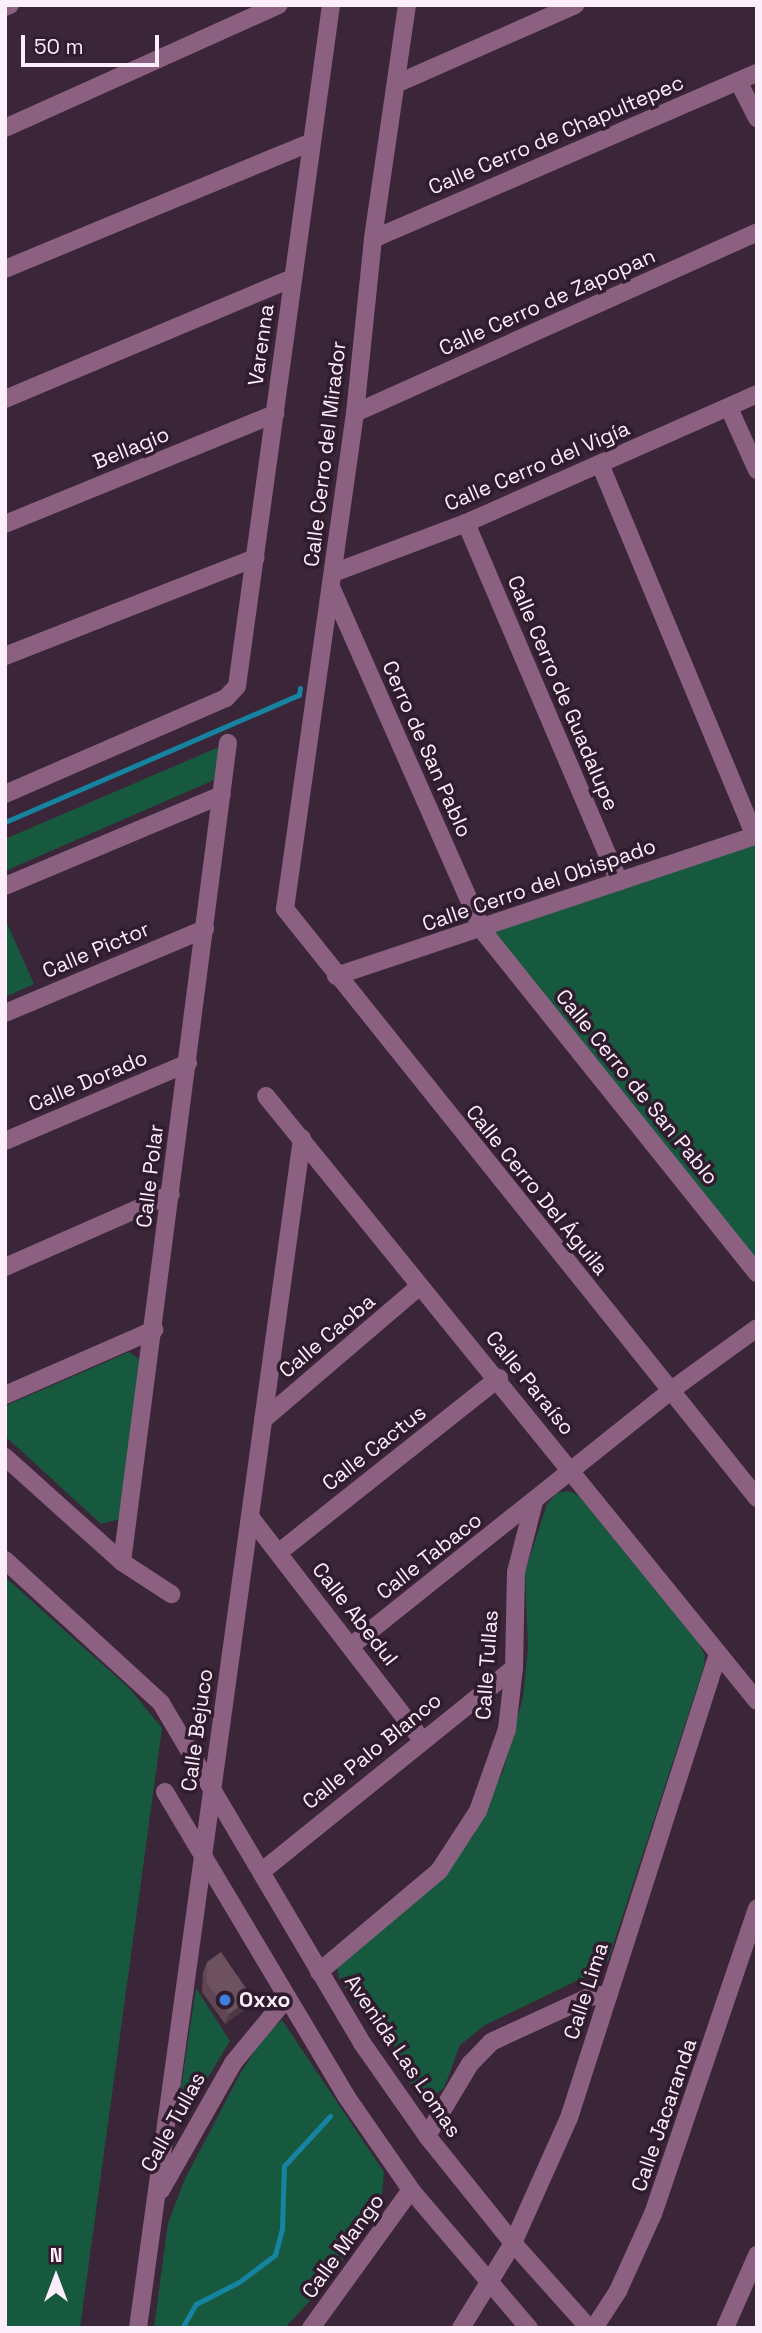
<!DOCTYPE html>
<meta charset="utf-8">
<style>
body{margin:0}
#map{position:relative;width:762px;height:2333px;overflow:hidden;background:#3a2638;font-family:"Space Grotesk",sans-serif}
div>[style]{position:absolute}
[style*='--x']{left:calc(var(--x)*1px);top:calc(var(--y)*1px);width:calc(var(--w)*1px);rotate:calc(var(--a)*1deg)}
.green>*{inset:0;background:#17593f}
.stream>*{height:5px;margin:-2.5px;padding:0 2.5px;transform-origin:2.5px;border-radius:2.5px;background:#1683a0}
.minor>*{height:18px;margin:-9px;padding:0 9px;transform-origin:9px;border-radius:9px;background:#8b6081}
.wall>*{inset:0;background:#5f4652}
.shaded-wall>*{inset:0;background:#4d3942}
.building>*{inset:0;background:#6e515f}
.dots>*{width:19px;height:19px;translate:-50% -50%;box-sizing:border-box;border:4px solid #301c2e;border-radius:50%}
span{translate:-50% -50%;white-space:nowrap;text-align:center;line-height:1.15;-webkit-text-stroke:7px #301c2e;paint-order:stroke}
.street-label{font-size:21px;color:#fceefa}
.poi-label{font-size:21px;color:#fceefa;font-weight:700}
.left{translate:0 -50%;text-align:left}
.frame{position:absolute;inset:0;border:7px solid #fceefa;pointer-events:none}
.north{position:absolute;left:21px;top:2242px;width:70px;height:70px;-webkit-text-stroke:5px #301c2e;paint-order:stroke;rotate:0deg;font-size:19px;font-weight:700;line-height:28px;text-align:center;color:#fceefa}
.north::after{content:'';display:block;margin:auto;width:24px;height:32px;background:#fceefa;clip-path:polygon(50% 0,100% 100%,50% 72%,0 100%)}
.scale{position:absolute;left:21px;top:35px;width:138px;height:32px;box-sizing:border-box;border:4px solid #fceefa;border-top:0;padding-left:9px;font-size:21px;line-height:24px;white-space:nowrap;color:#fceefa;-webkit-text-stroke:5px #301c2e;paint-order:stroke}
</style>
<div id="map">
<div class="green">
<i style="clip-path:polygon(219px 747px,214px 780px,5px 871px,5px 839px)"></i>
<i style="clip-path:polygon(757px 836px,757px 1263px,490px 927px)"></i>
<i style="clip-path:polygon(5px 919px,34px 984px,5px 997px)"></i>
<i style="clip-path:polygon(129px 1352px,139px 1359px,121px 1519px,101px 1524px,5px 1436px,5px 1406px)"></i>
<i style="clip-path:polygon(568px 1491px,578px 1495px,698px 1642px,705px 1655px,704px 1666px,608px 1961px,601px 1969px,485px 2025px,460px 2045px,444px 2088px,433px 2096px,418px 2094px,339px 1979px,337px 1965px,428px 1886px,472px 1838px,503px 1771px,523px 1697px,528px 1648px,525px 1572px,547px 1504px,557px 1493px)"></i>
<i style="clip-path:polygon(5px 1577px,129px 1688px,162px 1728px,80px 2328px,5px 2328px)"></i>
<i style="clip-path:polygon(196px 1988px,230px 2041px,180px 2124px,177px 2115px)"></i>
<i style="clip-path:polygon(282px 2020px,384px 2172px,381px 2205px,326px 2283px,285px 2328px,154px 2328px,168px 2223px,185px 2179px,241px 2072px,266px 2034px)"></i>
</div>
<div class="stream">
<i style="--x:5;--y:822;--w:320;--a:-23.4"></i>
<i style="--x:299;--y:695;--w:7;--a:-82"></i>
<i style="--x:182;--y:2328;--w:28;--a:-60"></i>
<i style="--x:196;--y:2304;--w:48;--a:-27.1"></i>
<i style="--x:239;--y:2282;--w:45;--a:-36.9"></i>
<i style="--x:275;--y:2255;--w:28;--a:-75"></i>
<i style="--x:282;--y:2228;--w:62;--a:-88.2"></i>
<i style="--x:284;--y:2166;--w:68;--a:-47.4"></i>
</div>
<div class="minor">
<i style="--x:407;--y:5;--w:236;--a:98.3"></i>
<i style="--x:373;--y:239;--w:175;--a:95.9"></i>
<i style="--x:355;--y:413;--w:501;--a:98.03"></i>
<i style="--x:285;--y:909;--w:755;--a:51.29"></i>
<i style="--x:5;--y:7;--w:5;--a:-22"></i>
<i style="--x:738;--y:81;--w:42;--a:62.8"></i>
<i style="--x:396;--y:84;--w:196;--a:-23.8"></i>
<i style="--x:5;--y:128;--w:300;--a:-24.2"></i>
<i style="--x:373;--y:239;--w:418;--a:-23.4"></i>
<i style="--x:5;--y:269;--w:332;--a:-22.5"></i>
<i style="--x:5;--y:399;--w:312;--a:-22.8"></i>
<i style="--x:729;--y:408;--w:68;--a:65.7"></i>
<i style="--x:355;--y:413;--w:441;--a:-24.2"></i>
<i style="--x:600;--y:464;--w:403;--a:67.4"></i>
<i style="--x:466;--y:523;--w:390;--a:66.9"></i>
<i style="--x:5;--y:524;--w:292;--a:-22.2"></i>
<i style="--x:333;--y:573;--w:142;--a:-20.6"></i>
<i style="--x:466;--y:523;--w:318;--a:-23.9"></i>
<i style="--x:331;--y:587;--w:375;--a:66.2"></i>
<i style="--x:482;--y:930;--w:440;--a:51.3"></i>
<i style="--x:5;--y:656;--w:269;--a:-21.4"></i>
<i style="--x:5;--y:794;--w:241;--a:-23.5"></i>
<i style="--x:226;--y:698;--w:16;--a:-47"></i>
<i style="--x:237;--y:686;--w:687;--a:-82.14"></i>
<i style="--x:5;--y:886;--w:235;--a:-22.8"></i>
<i style="--x:336;--y:976;--w:444;--a:-18.5"></i>
<i style="--x:5;--y:1013;--w:217;--a:-22.8"></i>
<i style="--x:266;--y:1096;--w:779;--a:50.94"></i>
<i style="--x:5;--y:1141;--w:199;--a:-23.1"></i>
<i style="--x:5;--y:1267;--w:181;--a:-23.7"></i>
<i style="--x:5;--y:1395;--w:163;--a:-23.6"></i>
<i style="--x:263;--y:1420;--w:206;--a:-40.5"></i>
<i style="--x:5;--y:1457;--w:157;--a:41.9"></i>
<i style="--x:122;--y:1562;--w:59;--a:33.1"></i>
<i style="--x:251;--y:1518;--w:279;--a:52.4"></i>
<i style="--x:278;--y:1553;--w:282;--a:-38.4"></i>
<i style="--x:5;--y:1560;--w:212;--a:42.5"></i>
<i style="--x:161;--y:1703;--w:395;--a:59.4"></i>
<i style="--x:362;--y:2043;--w:113;--a:55"></i>
<i style="--x:427;--y:2136;--w:137;--a:51.2"></i>
<i style="--x:513;--y:2243;--w:114;--a:48.2"></i>
<i style="--x:122;--y:1562;--w:826;--a:-82.63"></i>
<i style="--x:351;--y:1646;--w:408;--a:-38.6"></i>
<i style="--x:670;--y:1391;--w:107;--a:-35.9"></i>
<i style="--x:165;--y:1792;--w:354;--a:59.2"></i>
<i style="--x:346;--y:2096;--w:114;--a:55.3"></i>
<i style="--x:411;--y:2190;--w:182;--a:49.5"></i>
<i style="--x:261;--y:1872;--w:325;--a:-38.9"></i>
<i style="--x:319;--y:1972;--w:157;--a:-40.1"></i>
<i style="--x:439;--y:1871;--w:72;--a:-57"></i>
<i style="--x:478;--y:1811;--w:87;--a:-70.5"></i>
<i style="--x:507;--y:1729;--w:61;--a:-83.5"></i>
<i style="--x:514;--y:1668;--w:96;--a:-88.8"></i>
<i style="--x:516;--y:1572;--w:72;--a:-75.6"></i>
<i style="--x:427;--y:2136;--w:84;--a:-59.2"></i>
<i style="--x:470;--y:2064;--w:30;--a:-46"></i>
<i style="--x:491;--y:2042;--w:108;--a:-24.7"></i>
<i style="--x:589;--y:1997;--w:20;--a:-9"></i>
<i style="--x:161;--y:2190;--w:146;--a:-60.4"></i>
<i style="--x:233;--y:2063;--w:82;--a:-50.5"></i>
<i style="--x:138;--y:2328;--w:1201;--a:-82.15"></i>
<i style="--x:311;--y:2328;--w:170;--a:-54.1"></i>
<i style="--x:461;--y:2328;--w:100;--a:-58.5"></i>
<i style="--x:513;--y:2243;--w:137;--a:-65.9"></i>
<i style="--x:569;--y:2118;--w:488;--a:-72.2"></i>
<i style="--x:594;--y:2328;--w:44;--a:-57"></i>
<i style="--x:618;--y:2291;--w:85;--a:-65.6"></i>
<i style="--x:653;--y:2214;--w:323;--a:-71.2"></i>
<i style="--x:725;--y:2328;--w:80;--a:-66.3"></i>
</div>
<div class="wall">
<i style="clip-path:polygon(207px 1962px,248px 2007px,225px 2024px,202px 1992px,203px 1972px)"></i>
</div>
<div class="shaded-wall">
<i style="clip-path:polygon(252px 1997px,248px 2007px,225px 2024px,229px 2014px)"></i>
</div>
<div class="building">
<i style="clip-path:polygon(221px 1952px,252px 1997px,229px 2014px,206px 1982px,207px 1962px)"></i>
</div>
<div class="dots">
<i style="left:225px;top:2000px;background:#3f7fe0"></i>
</div>
<div class="street-label">
<span style="left:556px;top:135px;rotate:-23deg">Calle Cerro de Chapultepec</span>
<span style="left:547px;top:302px;rotate:-24deg">Calle Cerro de Zapopan</span>
<span style="left:261px;top:345px;rotate:-82deg">Varenna</span>
<span style="left:131px;top:448px;rotate:-22deg">Bellagio</span>
<span style="left:325px;top:454px;rotate:-83deg">Calle Cerro del Mirador</span>
<span style="left:537px;top:466px;rotate:-23deg">Calle Cerro del Vigía</span>
<span style="left:563px;top:693px;rotate:67deg">Calle Cerro de Guadalupe</span>
<span style="left:427px;top:749px;rotate:66deg">Cerro de San Pablo</span>
<span style="left:539px;top:885px;rotate:-19deg">Calle Cerro del Obispado</span>
<span style="left:96px;top:950px;rotate:-23deg">Calle Pictor</span>
<span style="left:88px;top:1081px;rotate:-23deg">Calle Dorado</span>
<span style="left:637px;top:1087px;rotate:51deg">Calle Cerro de San Pablo</span>
<span style="left:150px;top:1176px;rotate:-83deg">Calle Polar</span>
<span style="left:537px;top:1190px;rotate:51deg">Calle Cerro Del Águila</span>
<span style="left:327px;top:1336px;rotate:-40deg">Calle Caoba</span>
<span style="left:530px;top:1383px;rotate:51deg">Calle Paraíso</span>
<span style="left:374px;top:1448px;rotate:-38deg">Calle Cactus</span>
<span style="left:429px;top:1556px;rotate:-38deg">Calle Tabaco</span>
<span style="left:355px;top:1614px;rotate:52deg">Calle Abedul</span>
<span style="left:487px;top:1665px;rotate:-86deg">Calle Tullas</span>
<span style="left:197px;top:1730px;rotate:-82deg">Calle Bejuco</span>
<span style="left:372px;top:1751px;rotate:-39deg">Calle Palo Blanco</span>
<span style="left:586px;top:1991px;rotate:-72deg">Calle Lima</span>
<span style="left:403px;top:2056px;rotate:56deg">Avenida Las Lomas</span>
<span style="left:664px;top:2115px;rotate:-71deg">Calle Jacaranda</span>
<span style="left:173px;top:2122px;rotate:-61deg">Calle Tullas</span>
<span style="left:343px;top:2246px;rotate:-54deg">Calle Mango</span>
</div>
<div class="poi-label">
<span class="left" style="left:239px;top:2000px">Oxxo</span>
</div>
<div class="frame"></div>
<div class="north">N</div>
<div class="scale">50 m</div>
</div>
